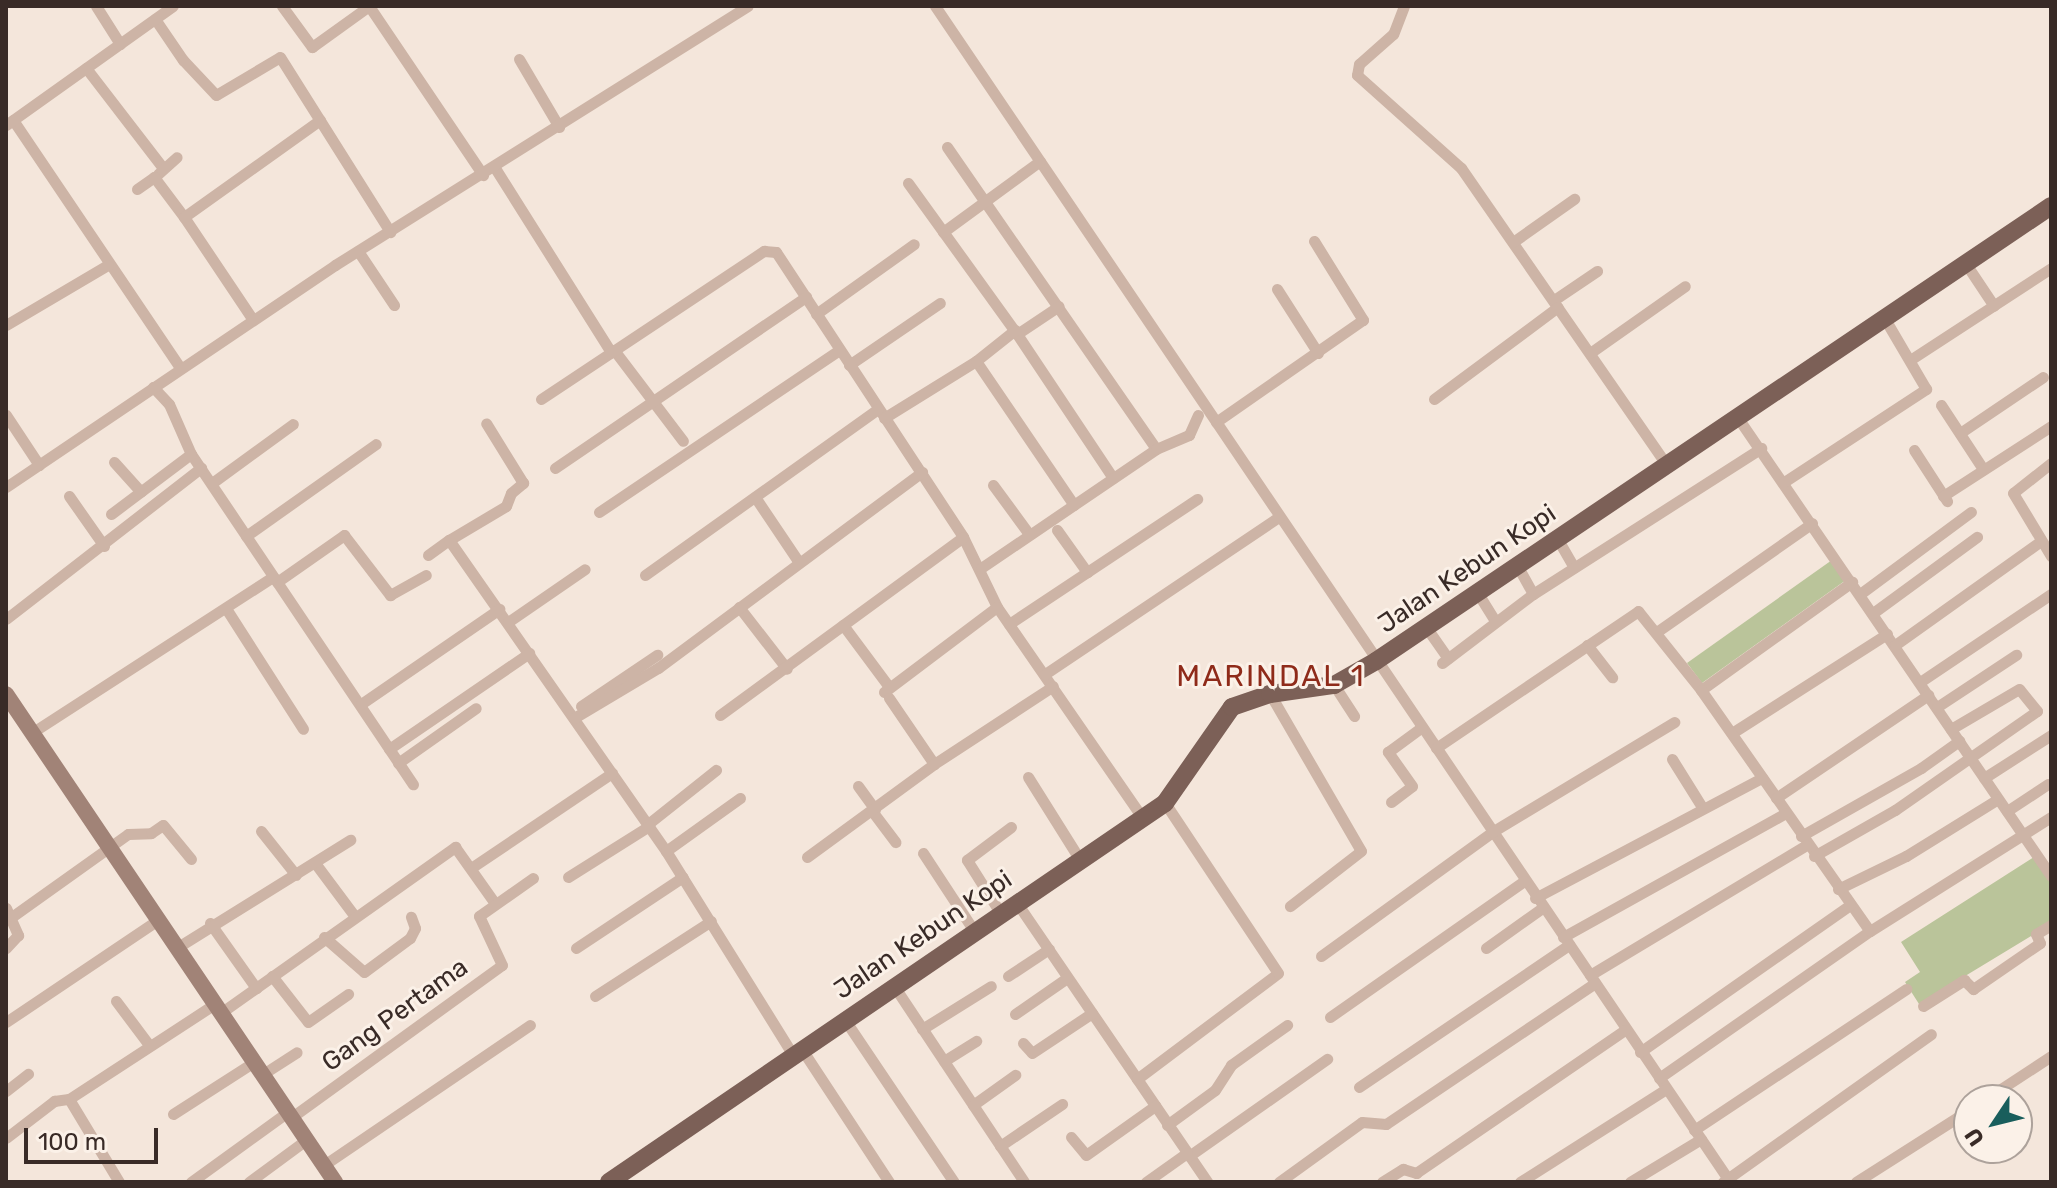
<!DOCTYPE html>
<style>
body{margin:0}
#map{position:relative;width:2057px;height:1188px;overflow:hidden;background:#f4e6db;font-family:Rubik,sans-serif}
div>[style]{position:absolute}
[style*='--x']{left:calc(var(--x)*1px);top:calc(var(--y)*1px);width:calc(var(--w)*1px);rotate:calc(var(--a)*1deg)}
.green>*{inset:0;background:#bac49a}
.street>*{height:11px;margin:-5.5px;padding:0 5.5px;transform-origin:5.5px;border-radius:5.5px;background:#cdb4a6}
.secondary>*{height:16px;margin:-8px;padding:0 8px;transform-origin:8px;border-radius:8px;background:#a18377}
.primary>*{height:18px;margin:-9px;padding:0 9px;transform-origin:9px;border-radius:9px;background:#7c6057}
span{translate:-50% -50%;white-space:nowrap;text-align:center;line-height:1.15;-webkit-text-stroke:6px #fbf1e8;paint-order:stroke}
.street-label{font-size:26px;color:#392b27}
.quarter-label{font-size:30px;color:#8f2b1a;letter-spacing:2px}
.frame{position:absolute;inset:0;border:8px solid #392b27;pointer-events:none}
.north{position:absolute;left:1953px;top:1084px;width:80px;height:80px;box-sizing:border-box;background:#fbf1e8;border:2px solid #ada29b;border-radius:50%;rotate:235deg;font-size:22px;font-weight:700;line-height:32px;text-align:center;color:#392b27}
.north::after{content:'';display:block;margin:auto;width:28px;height:36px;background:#195e5c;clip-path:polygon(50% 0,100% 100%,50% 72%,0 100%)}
.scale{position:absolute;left:24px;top:1128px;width:134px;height:36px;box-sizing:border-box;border:4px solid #392b27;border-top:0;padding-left:10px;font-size:24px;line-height:28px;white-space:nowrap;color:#392b27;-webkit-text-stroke:6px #fbf1e8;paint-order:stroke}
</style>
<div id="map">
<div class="green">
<i style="clip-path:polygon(1832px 560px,1846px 580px,1702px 683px,1687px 663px)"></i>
<i style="clip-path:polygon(2034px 857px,2051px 884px,2051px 924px,1919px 1004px,1905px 982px,1920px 972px,1901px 942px)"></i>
</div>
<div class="street">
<i style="--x:96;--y:6;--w:45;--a:57.7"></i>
<i style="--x:282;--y:6;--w:51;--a:53.8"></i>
<i style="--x:312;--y:47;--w:70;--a:-35.7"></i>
<i style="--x:369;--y:6;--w:204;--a:56"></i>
<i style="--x:935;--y:6;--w:1420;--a:55.94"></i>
<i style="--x:1404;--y:6;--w:30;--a:111"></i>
<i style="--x:1393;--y:34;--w:45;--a:138.6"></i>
<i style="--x:1359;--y:64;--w:11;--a:100"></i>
<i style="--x:1357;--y:75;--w:140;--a:41.8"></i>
<i style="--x:1461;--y:168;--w:362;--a:55.3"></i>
<i style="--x:155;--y:19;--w:50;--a:55.7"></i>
<i style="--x:183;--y:60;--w:48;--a:46.7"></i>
<i style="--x:216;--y:95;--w:74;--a:-30.7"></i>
<i style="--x:280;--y:57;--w:207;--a:57.8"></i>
<i style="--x:519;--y:59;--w:79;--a:59.5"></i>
<i style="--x:86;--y:68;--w:126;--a:52.4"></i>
<i style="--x:13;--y:120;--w:299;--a:56"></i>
<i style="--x:6;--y:125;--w:205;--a:-35.5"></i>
<i style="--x:947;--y:147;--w:367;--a:55.3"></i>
<i style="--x:495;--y:168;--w:218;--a:57.8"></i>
<i style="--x:158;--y:174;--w:25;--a:-42"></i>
<i style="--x:908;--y:183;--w:186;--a:54.2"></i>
<i style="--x:1017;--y:334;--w:173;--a:56.3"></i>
<i style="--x:137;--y:189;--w:21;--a:-35"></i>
<i style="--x:154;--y:177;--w:50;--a:53.1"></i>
<i style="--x:943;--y:232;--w:120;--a:-36.2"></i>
<i style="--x:1513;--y:242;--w:75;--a:-35.2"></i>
<i style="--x:358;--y:251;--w:65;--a:56.3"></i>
<i style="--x:1966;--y:264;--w:50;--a:56.3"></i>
<i style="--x:1277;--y:289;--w:76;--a:57.4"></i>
<i style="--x:1554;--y:300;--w:52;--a:-34"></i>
<i style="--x:816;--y:314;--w:120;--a:-35.5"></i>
<i style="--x:253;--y:320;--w:124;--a:-123.8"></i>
<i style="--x:184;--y:217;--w:167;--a:-35.5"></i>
<i style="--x:6;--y:325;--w:118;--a:-30.5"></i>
<i style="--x:1017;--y:334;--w:50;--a:-33.7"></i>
<i style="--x:614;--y:350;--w:114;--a:52.8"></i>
<i style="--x:1590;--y:353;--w:116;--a:-35.2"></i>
<i style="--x:1910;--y:360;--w:168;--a:-33.1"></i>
<i style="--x:976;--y:361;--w:174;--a:55.8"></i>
<i style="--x:849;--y:365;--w:110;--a:-34.3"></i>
<i style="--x:153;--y:387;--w:23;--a:47"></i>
<i style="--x:169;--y:404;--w:55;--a:66.3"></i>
<i style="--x:191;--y:454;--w:398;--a:56.1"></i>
<i style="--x:541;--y:399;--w:268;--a:-33.6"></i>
<i style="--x:764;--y:251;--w:12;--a:5"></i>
<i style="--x:776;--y:252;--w:341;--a:56.7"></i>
<i style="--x:963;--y:537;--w:78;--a:64.1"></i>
<i style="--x:997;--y:607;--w:255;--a:55.4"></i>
<i style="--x:1434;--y:399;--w:154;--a:-36.6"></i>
<i style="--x:1941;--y:405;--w:77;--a:56.7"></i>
<i style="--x:6;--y:415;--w:60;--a:56.6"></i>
<i style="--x:884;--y:418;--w:108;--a:-31.8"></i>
<i style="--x:976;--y:361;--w:50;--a:-38.5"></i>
<i style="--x:1738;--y:418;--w:555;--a:55.65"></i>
<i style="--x:1216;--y:422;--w:179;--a:-34.8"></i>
<i style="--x:1363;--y:320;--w:93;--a:-121.8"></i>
<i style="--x:1960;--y:433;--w:100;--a:-34"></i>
<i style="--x:1914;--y:450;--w:61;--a:57.1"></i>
<i style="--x:114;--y:462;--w:40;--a:48"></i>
<i style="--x:2051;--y:463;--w:48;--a:141.7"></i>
<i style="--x:2013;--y:493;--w:74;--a:58.9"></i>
<i style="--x:555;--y:468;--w:304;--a:-34.3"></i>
<i style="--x:1784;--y:482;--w:170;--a:-33.2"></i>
<i style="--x:1926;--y:389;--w:81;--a:-120.4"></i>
<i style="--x:212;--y:483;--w:100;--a:-36.1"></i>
<i style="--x:993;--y:485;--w:61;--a:53.7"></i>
<i style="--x:6;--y:487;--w:397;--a:-34"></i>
<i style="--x:335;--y:265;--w:487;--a:-32.1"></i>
<i style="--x:69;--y:496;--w:61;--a:55"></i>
<i style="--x:1943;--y:496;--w:129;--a:-32.9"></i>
<i style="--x:755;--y:497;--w:77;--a:56.1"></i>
<i style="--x:599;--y:512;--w:290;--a:-34"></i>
<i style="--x:111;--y:514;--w:100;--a:-36.9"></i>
<i style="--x:1057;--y:530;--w:52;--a:54.5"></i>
<i style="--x:246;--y:536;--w:159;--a:-35.3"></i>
<i style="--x:1557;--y:538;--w:34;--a:60"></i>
<i style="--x:449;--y:540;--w:66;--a:-30.8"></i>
<i style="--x:506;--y:506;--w:14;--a:-69"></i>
<i style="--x:511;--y:493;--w:16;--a:-40"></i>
<i style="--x:523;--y:483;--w:70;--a:-121.7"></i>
<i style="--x:428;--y:555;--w:26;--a:-36"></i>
<i style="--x:449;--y:540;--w:379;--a:55.1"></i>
<i style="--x:666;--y:851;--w:243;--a:58.1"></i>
<i style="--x:1517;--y:565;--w:33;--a:61"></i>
<i style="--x:981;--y:568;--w:212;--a:-34.2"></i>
<i style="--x:1156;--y:449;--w:36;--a:-23"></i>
<i style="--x:1189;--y:435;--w:22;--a:-66"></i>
<i style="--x:645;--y:575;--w:286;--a:-35.5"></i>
<i style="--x:277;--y:582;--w:82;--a:-35"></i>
<i style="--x:344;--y:535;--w:76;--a:52.5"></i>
<i style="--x:390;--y:595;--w:41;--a:-29.1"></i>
<i style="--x:1477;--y:592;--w:34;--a:58"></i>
<i style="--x:1860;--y:594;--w:138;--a:-36.5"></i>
<i style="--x:739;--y:607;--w:78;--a:52.3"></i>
<i style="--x:227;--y:610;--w:141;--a:57.4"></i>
<i style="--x:1873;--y:613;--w:129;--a:-36.2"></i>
<i style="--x:6;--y:619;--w:247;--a:-37.8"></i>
<i style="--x:508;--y:622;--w:93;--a:-34.5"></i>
<i style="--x:1009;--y:624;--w:226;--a:-33.6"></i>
<i style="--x:843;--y:625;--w:77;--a:53.4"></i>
<i style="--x:1426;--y:627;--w:38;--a:55"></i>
<i style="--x:1658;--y:631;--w:188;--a:-35"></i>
<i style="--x:1587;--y:645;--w:41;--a:52"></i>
<i style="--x:1895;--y:645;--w:179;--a:-35.5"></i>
<i style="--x:1442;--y:663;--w:114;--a:-37.2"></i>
<i style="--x:1533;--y:594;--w:271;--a:-32.6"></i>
<i style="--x:1045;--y:674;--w:282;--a:-33.9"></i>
<i style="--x:1920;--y:682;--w:158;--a:-33.9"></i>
<i style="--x:1334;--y:685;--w:37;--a:57"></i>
<i style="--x:1701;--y:690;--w:186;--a:-35.6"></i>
<i style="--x:884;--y:692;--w:141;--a:-37"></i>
<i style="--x:1270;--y:694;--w:181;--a:59.9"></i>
<i style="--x:1361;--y:851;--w:90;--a:142.2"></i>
<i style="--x:889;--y:698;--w:80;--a:55.7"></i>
<i style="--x:361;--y:704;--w:168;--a:-34.5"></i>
<i style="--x:581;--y:706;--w:92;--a:-33.9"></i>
<i style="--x:1937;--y:707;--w:95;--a:-33.4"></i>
<i style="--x:720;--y:715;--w:301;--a:-36.2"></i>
<i style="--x:574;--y:718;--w:98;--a:-30.8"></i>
<i style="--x:658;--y:668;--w:329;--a:-36.6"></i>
<i style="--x:33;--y:732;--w:286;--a:-32.9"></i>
<i style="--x:1732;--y:733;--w:184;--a:-32.6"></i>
<i style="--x:1436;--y:748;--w:244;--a:-34.1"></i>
<i style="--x:1638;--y:611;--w:101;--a:51.4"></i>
<i style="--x:1701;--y:690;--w:294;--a:55"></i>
<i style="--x:389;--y:749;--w:170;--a:-34.4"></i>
<i style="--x:1672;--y:759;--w:57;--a:58"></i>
<i style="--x:398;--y:763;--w:95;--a:-35.2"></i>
<i style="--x:1028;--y:777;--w:98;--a:57.9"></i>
<i style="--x:1984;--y:778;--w:80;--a:-32.7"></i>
<i style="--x:858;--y:786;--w:29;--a:54"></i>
<i style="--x:1776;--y:798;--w:184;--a:-34.1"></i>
<i style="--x:1391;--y:802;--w:26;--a:-37"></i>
<i style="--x:1412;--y:786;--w:42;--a:-125.2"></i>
<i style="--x:1388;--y:752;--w:42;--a:-36.3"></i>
<i style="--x:872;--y:811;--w:39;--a:53"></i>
<i style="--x:2007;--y:811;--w:49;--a:-33.4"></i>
<i style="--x:648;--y:824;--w:87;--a:-38.5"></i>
<i style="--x:261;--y:831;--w:56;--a:51.5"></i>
<i style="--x:1801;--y:836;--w:138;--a:-29.5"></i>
<i style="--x:1921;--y:768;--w:47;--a:-35.4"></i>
<i style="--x:666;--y:851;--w:91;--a:-35.6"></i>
<i style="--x:923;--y:853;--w:93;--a:56.8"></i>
<i style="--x:1814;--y:856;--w:93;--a:-29.6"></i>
<i style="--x:1895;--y:810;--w:173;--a:-34.9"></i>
<i style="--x:2037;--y:711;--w:28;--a:-129"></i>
<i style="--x:2019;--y:689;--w:79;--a:149.5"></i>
<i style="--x:807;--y:857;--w:157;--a:-36.2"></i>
<i style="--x:934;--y:764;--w:142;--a:-33.2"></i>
<i style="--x:315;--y:863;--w:64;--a:53.3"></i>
<i style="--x:471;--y:868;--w:170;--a:-34"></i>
<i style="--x:568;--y:877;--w:96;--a:-32.2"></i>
<i style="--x:1838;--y:889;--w:76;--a:-25.9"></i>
<i style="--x:1906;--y:856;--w:108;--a:-31.8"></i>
<i style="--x:1535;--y:898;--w:257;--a:-27.9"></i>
<i style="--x:1017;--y:903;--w:338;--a:55.7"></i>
<i style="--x:6;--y:908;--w:30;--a:66"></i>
<i style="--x:18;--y:935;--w:18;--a:133"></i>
<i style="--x:1001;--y:914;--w:64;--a:-122.2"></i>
<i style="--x:967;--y:860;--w:55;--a:-36.9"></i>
<i style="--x:13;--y:916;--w:141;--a:-35.5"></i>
<i style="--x:128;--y:834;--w:23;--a:-2"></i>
<i style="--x:151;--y:833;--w:14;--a:-34"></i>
<i style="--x:163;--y:825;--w:44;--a:50.5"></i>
<i style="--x:210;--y:923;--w:80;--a:54.7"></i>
<i style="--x:324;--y:937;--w:53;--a:41.2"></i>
<i style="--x:364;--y:972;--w:57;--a:-36.5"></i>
<i style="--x:410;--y:938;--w:11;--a:-63"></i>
<i style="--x:415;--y:928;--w:12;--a:-110"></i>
<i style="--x:1563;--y:937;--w:255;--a:-29.1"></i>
<i style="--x:178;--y:947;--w:203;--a:-31.9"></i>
<i style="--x:576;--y:948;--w:128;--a:-33.6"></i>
<i style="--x:1486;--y:948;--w:69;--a:-35.5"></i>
<i style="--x:1321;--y:956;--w:211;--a:-35.9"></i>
<i style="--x:1492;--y:832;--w:213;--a:-31.1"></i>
<i style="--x:1590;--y:975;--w:252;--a:-31"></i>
<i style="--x:272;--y:976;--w:58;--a:52"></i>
<i style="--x:308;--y:1022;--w:49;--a:-35"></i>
<i style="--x:1008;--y:976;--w:49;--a:-33.4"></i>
<i style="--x:894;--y:986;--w:235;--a:56.4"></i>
<i style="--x:595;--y:996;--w:138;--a:-32.9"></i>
<i style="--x:116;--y:1001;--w:55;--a:53.1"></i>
<i style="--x:1923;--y:1006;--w:49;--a:-32.4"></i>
<i style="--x:1964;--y:980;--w:13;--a:45"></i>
<i style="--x:1973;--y:989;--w:81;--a:-34.5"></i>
<i style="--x:2040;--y:943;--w:10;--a:-114"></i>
<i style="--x:2036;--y:934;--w:17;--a:-31"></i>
<i style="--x:222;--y:1012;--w:286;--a:-35.3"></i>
<i style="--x:455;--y:847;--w:67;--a:54.7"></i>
<i style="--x:1015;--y:1014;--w:63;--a:-34.7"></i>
<i style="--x:1330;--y:1017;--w:237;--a:-35"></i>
<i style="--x:845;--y:1020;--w:195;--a:56.1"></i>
<i style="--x:6;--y:1022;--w:184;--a:-33.9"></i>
<i style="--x:922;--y:1029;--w:81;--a:-31.9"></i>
<i style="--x:1023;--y:1043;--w:13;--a:48"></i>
<i style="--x:1032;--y:1053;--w:72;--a:-33.7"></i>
<i style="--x:803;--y:1051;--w:157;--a:56.7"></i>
<i style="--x:1640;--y:1052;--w:256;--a:-35"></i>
<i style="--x:944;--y:1061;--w:38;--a:-32"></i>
<i style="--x:263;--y:1074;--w:40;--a:-32.9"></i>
<i style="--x:1659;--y:1078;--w:257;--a:-34.9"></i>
<i style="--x:1870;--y:931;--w:214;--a:-32.2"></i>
<i style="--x:1137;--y:1079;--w:176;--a:-36.9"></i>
<i style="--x:1278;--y:973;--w:204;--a:-123.6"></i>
<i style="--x:1359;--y:1087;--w:254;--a:-34.1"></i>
<i style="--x:6;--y:1091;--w:28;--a:-38"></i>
<i style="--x:69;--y:1099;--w:97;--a:58.9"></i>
<i style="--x:1984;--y:1100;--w:80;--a:-33.3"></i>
<i style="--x:973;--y:1105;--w:52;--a:-35.5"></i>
<i style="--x:173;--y:1114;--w:96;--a:-32.7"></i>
<i style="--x:292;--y:1117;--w:259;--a:-35.9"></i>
<i style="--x:502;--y:965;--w:54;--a:-115.1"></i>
<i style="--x:479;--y:916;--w:66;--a:-35.1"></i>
<i style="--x:1167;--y:1125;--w:59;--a:-36.1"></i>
<i style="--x:1215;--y:1090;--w:30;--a:-57"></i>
<i style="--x:1231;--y:1065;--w:69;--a:-35.5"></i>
<i style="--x:1694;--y:1130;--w:255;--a:-33.6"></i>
<i style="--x:1071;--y:1137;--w:23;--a:50"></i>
<i style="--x:1086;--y:1155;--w:85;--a:-35.4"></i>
<i style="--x:6;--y:1138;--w:61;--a:-37.6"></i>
<i style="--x:54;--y:1101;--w:15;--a:-8"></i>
<i style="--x:69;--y:1099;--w:174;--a:-33.1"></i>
<i style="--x:1000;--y:1146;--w:75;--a:-34.1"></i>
<i style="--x:1189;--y:1156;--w:169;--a:-35.1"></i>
<i style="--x:324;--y:1165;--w:249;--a:-34.2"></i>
<i style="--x:191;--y:1182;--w:121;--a:-35.9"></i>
<i style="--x:249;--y:1182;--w:71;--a:-36.4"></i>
<i style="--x:1146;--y:1182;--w:50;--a:-35.3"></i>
<i style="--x:1279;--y:1182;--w:102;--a:-35.9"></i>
<i style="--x:1362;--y:1122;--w:24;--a:5"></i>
<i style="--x:1386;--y:1124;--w:252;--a:-34"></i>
<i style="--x:1382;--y:1182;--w:25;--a:-32"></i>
<i style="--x:1403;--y:1169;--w:14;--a:17"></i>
<i style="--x:1416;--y:1173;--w:253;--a:-34.4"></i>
<i style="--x:1520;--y:1182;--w:173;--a:-32.5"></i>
<i style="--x:1630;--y:1182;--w:83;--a:-31.2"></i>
<i style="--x:1723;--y:1182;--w:255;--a:-35.4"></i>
<i style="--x:1856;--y:1182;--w:134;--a:-32.5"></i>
</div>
<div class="secondary">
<i style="--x:6;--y:694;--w:589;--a:56.01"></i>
</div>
<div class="primary">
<i style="--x:609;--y:1182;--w:673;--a:-34.28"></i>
<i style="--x:1165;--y:803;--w:117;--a:-55.1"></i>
<i style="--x:1232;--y:707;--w:40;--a:-18.9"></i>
<i style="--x:1270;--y:694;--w:65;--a:-8"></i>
<i style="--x:1334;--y:685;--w:48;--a:-29.7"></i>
<i style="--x:1376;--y:661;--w:814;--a:-33.98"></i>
</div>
<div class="street-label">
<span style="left:1467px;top:569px;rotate:-34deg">Jalan Kebun Kopi</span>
<span style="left:923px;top:935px;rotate:-34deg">Jalan Kebun Kopi</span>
<span style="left:395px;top:1015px;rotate:-36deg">Gang Pertama</span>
</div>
<div class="quarter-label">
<span style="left:1271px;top:676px">MARINDAL 1</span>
</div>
<div class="frame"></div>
<div class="north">U</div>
<div class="scale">100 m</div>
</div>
